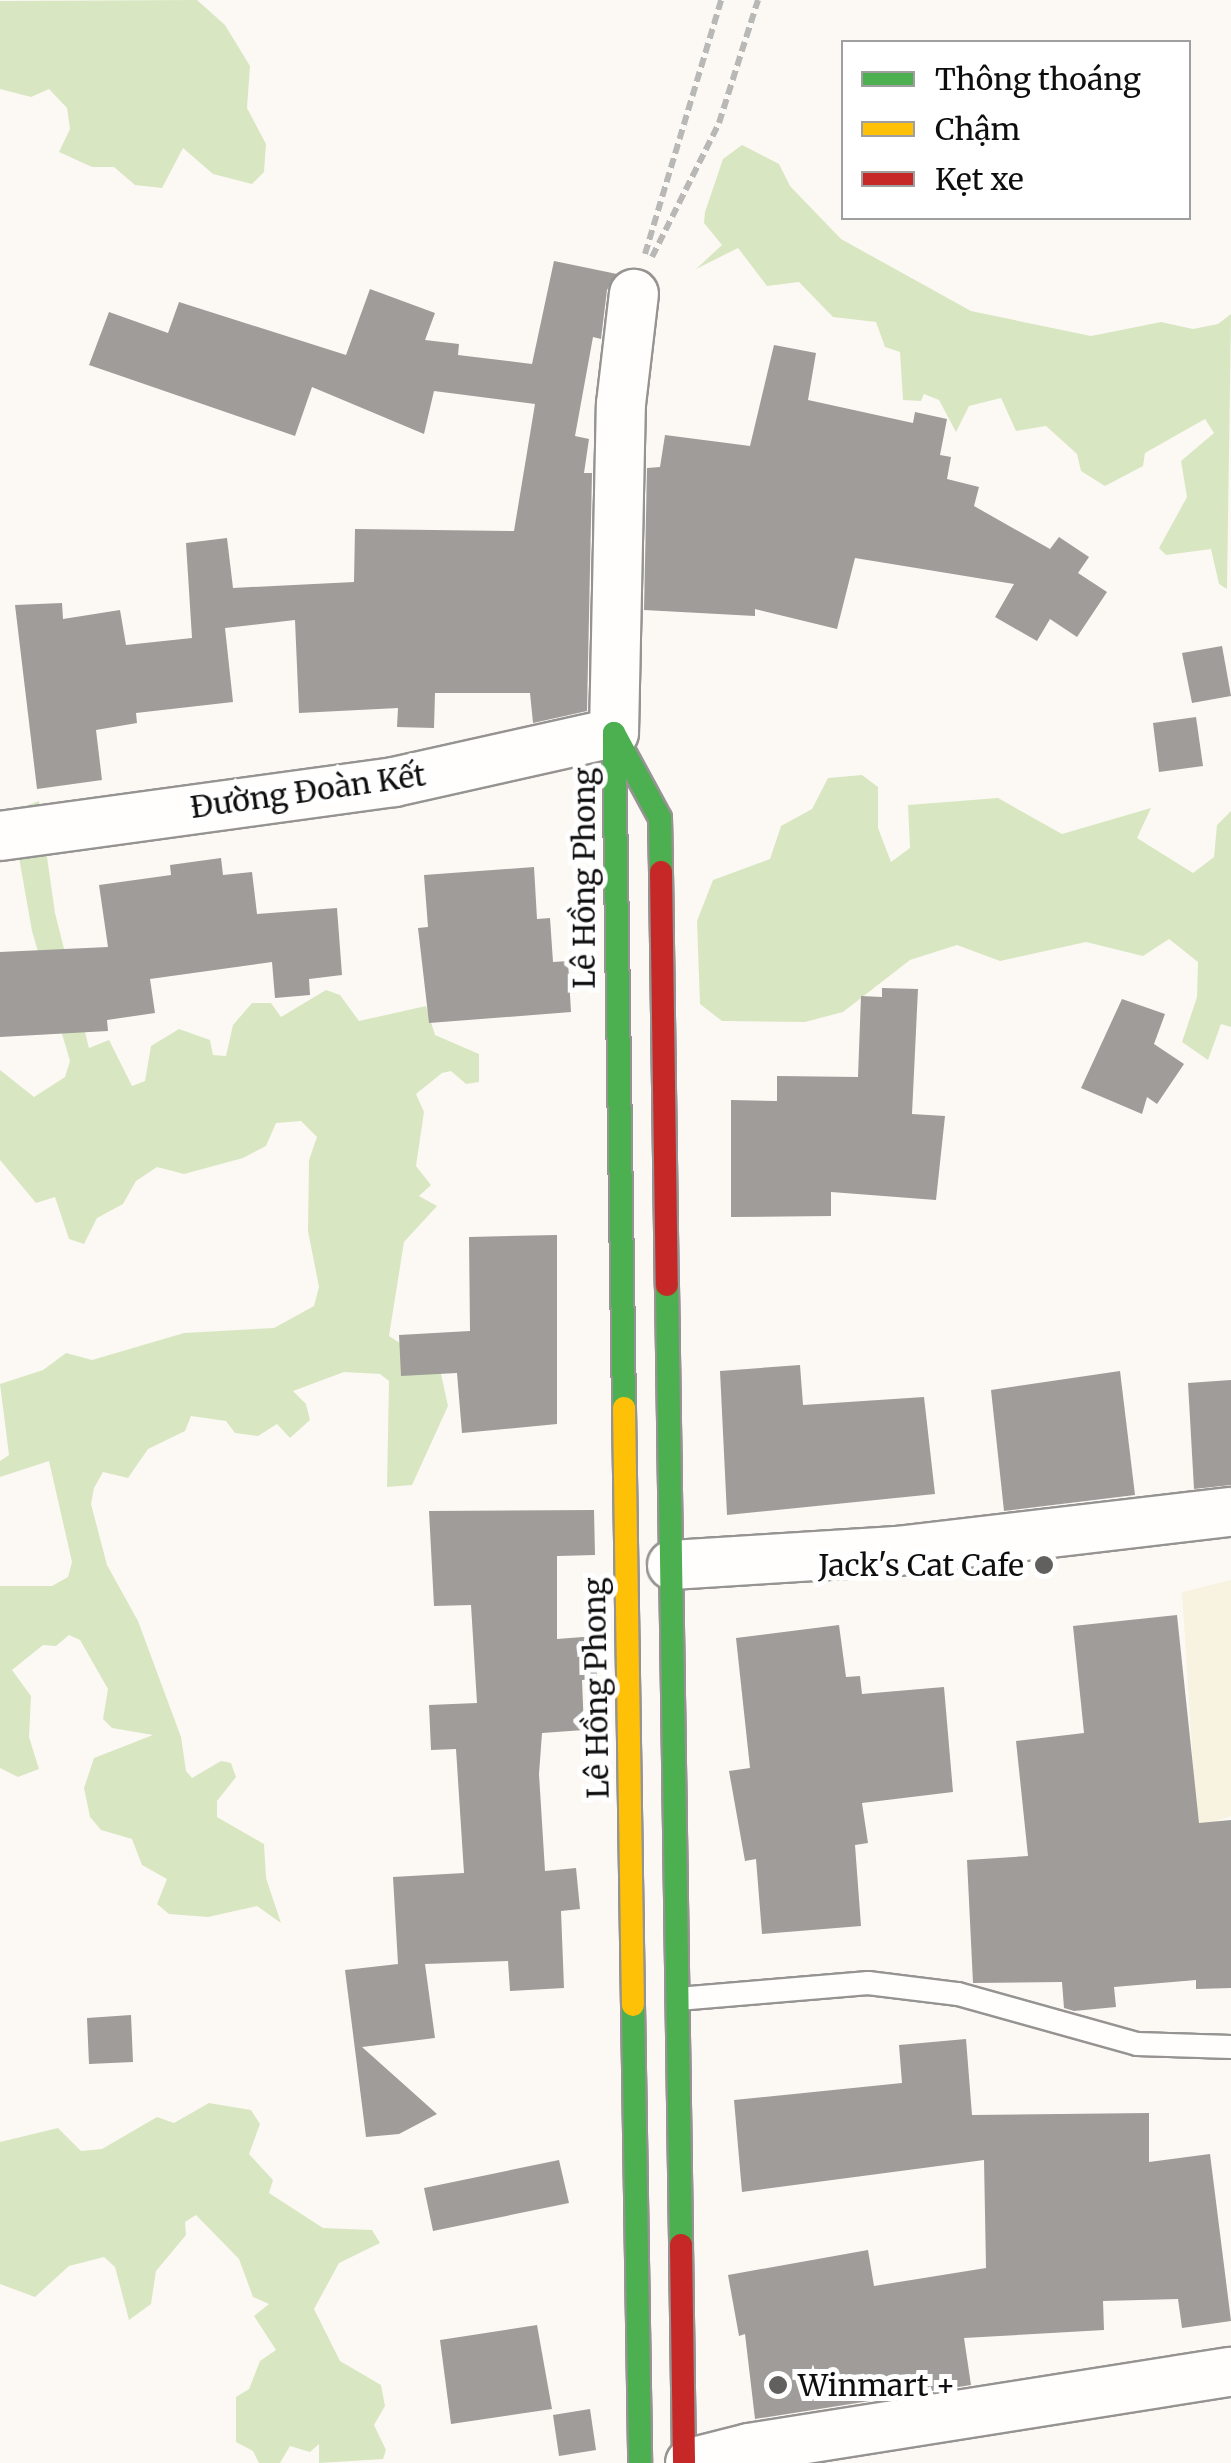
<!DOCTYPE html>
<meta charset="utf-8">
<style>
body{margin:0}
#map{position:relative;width:1231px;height:2463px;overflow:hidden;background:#fcf9f4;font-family:Merriweather,serif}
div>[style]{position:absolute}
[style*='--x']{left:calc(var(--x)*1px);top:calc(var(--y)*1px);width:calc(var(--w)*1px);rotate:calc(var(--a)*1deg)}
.farmland>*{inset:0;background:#f8f3e0}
.forest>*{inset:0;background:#d8e7c2}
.building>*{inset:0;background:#9f9c99}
.path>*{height:6px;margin-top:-3px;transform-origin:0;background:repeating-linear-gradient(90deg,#b8b8b7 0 10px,transparent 0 15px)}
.roads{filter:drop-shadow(2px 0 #959492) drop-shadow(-2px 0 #959492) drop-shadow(0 2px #959492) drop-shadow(0 -2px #959492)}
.lane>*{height:22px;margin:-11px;padding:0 11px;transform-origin:11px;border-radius:11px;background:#fffefd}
.street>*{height:48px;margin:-24px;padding:0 24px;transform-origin:24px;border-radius:24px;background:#fffefd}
.fast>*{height:22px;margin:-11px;padding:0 11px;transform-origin:11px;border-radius:11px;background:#4caf50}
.slow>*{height:22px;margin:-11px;padding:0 11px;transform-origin:11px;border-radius:11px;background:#ffc107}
.jam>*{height:22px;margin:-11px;padding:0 11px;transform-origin:11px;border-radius:11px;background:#c62828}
.dots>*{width:28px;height:28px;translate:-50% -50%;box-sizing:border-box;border:5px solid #fff;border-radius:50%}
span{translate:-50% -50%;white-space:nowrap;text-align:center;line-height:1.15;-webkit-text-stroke:10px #fff;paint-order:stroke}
.street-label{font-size:30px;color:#0e0e0e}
.poi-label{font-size:30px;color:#0e0e0e}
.right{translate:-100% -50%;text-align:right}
.left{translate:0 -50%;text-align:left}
.legend{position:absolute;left:841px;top:40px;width:350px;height:180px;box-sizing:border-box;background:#fff;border:2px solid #9f9f9f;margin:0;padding:12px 18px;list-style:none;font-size:30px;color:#0e0e0e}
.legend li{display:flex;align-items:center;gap:20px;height:50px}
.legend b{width:50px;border:2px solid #9f9f9f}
</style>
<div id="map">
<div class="farmland">
<i style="clip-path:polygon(1231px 1580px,1231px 1816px,1197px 1828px,1182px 1592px)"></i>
</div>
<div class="forest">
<i style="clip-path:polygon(197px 0,225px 25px,250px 66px,247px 108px,266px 144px,264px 172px,252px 184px,213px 174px,183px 148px,162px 188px,135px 185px,114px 167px,92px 167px,59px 152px,70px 129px,67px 108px,49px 89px,31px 97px,0 89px,0 1px)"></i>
<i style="clip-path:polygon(742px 145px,779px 164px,790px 186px,841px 239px,971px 311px,1091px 336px,1161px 322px,1193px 329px,1218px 324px,1231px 314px,1227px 589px,1219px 584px,1211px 549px,1166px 555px,1159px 548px,1187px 497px,1181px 461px,1214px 433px,1205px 419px,1145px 453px,1143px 466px,1105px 486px,1081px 471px,1077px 454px,1046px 426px,1016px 431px,1001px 398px,969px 406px,956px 432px,939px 400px,924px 394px,921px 401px,903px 400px,900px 352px,885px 347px,876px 322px,833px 317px,799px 282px,767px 286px,738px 248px,696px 269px,722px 245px,704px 223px,705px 212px,723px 159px)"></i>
<i style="clip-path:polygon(862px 775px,878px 787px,878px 828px,891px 862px,910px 848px,908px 805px,998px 798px,1062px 834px,1151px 808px,1137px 838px,1193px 873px,1214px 857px,1217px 825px,1231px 811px,1231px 1027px,1221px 1024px,1208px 1060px,1182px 1042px,1197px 997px,1198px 962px,1169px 939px,1143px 956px,1086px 942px,1000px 961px,957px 945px,910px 960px,843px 1012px,805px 1022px,722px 1021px,700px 1004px,697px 921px,713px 880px,770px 859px,781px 826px,812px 809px,828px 778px)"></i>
<i style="clip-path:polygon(39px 801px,55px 913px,89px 1048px,109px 1040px,132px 1086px,145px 1081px,151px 1046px,179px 1029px,210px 1040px,213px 1055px,226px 1056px,233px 1025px,252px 1003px,271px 1003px,281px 1017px,326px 990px,340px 995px,359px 1021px,426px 1006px,435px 1035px,479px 1054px,479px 1082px,466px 1084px,451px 1071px,442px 1073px,416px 1094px,424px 1112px,416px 1166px,431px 1185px,419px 1196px,437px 1206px,404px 1242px,389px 1336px,440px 1369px,448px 1406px,412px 1485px,387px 1487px,389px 1381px,380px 1374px,344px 1372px,293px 1391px,306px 1404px,310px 1420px,290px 1438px,277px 1424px,258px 1436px,235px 1433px,226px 1421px,191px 1416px,185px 1431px,148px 1449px,128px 1478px,103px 1472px,94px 1488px,91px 1504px,107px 1565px,138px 1621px,181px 1737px,186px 1771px,192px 1778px,221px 1761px,231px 1763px,236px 1777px,217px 1801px,217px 1817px,264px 1844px,266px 1878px,281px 1923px,257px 1906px,208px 1917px,169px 1914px,157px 1904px,167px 1879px,142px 1865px,132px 1839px,101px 1830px,90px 1817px,84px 1788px,94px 1758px,153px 1735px,112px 1728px,103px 1719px,108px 1689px,80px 1640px,69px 1635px,56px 1646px,43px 1645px,12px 1670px,31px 1696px,29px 1737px,39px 1769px,18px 1777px,0 1768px,0 1586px,52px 1586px,68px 1577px,72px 1562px,49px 1461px,0 1477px,0 1461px,9px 1455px,0 1384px,43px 1370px,66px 1353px,92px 1360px,184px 1333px,274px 1328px,314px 1306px,319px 1287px,308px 1231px,309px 1160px,317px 1137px,301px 1121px,276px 1123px,266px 1146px,243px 1158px,184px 1174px,157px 1167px,136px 1181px,123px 1204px,97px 1218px,84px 1244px,69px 1239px,55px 1197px,36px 1203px,0 1160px,0 1070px,34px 1097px,65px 1077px,70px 1061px,32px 931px,18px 852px,18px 809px)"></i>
<i style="clip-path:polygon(209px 2103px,251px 2110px,260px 2124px,249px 2154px,273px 2180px,269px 2193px,323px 2228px,372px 2230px,380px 2243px,339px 2263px,314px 2309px,340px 2361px,381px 2385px,385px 2406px,374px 2425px,386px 2450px,383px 2459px,319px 2463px,319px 2444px,310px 2452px,290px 2446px,280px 2463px,259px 2463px,253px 2451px,236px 2442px,236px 2397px,249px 2389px,260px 2361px,276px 2350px,254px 2316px,269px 2304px,253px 2297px,239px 2259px,196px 2215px,185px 2222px,186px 2235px,156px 2271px,151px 2304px,129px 2320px,115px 2267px,104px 2257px,69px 2266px,35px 2297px,0 2284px,0 2142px,58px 2128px,81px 2151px,102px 2149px,157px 2117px,174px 2123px)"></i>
</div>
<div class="building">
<i style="clip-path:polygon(554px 261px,617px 274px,607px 290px,601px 339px,593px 337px,575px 436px,589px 439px,584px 473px,592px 473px,587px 711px,533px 723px,530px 693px,435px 693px,434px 728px,397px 727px,398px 708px,299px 713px,295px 620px,225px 628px,233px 702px,136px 713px,137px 723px,96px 730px,102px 780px,37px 789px,15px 605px,62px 603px,63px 619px,120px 610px,126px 645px,192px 638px,186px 543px,227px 538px,233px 588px,354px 582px,355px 529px,514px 531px,535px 404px,434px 391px,424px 434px,312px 387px,295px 436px,89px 365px,109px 312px,168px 333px,179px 302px,346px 355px,370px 289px,435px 313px,425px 340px,459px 344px,458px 355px,532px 364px)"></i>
<i style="clip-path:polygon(774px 345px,816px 353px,808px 400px,913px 423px,915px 412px,947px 419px,940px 455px,951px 457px,947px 479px,979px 487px,974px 506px,1050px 549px,1059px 537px,1089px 557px,1078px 573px,1107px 592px,1077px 637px,1050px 619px,1037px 641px,995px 617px,1014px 584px,855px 558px,837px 629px,755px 609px,755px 616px,644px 610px,647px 468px,660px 467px,665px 435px,750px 446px)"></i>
<i style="clip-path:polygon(1222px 646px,1231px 696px,1192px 703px,1182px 653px)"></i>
<i style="clip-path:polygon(1196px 717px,1203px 766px,1159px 772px,1153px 723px)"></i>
<i style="clip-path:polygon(221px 858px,223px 875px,252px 872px,257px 914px,337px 908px,342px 975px,309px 979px,310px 995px,275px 998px,272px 962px,150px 979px,155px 1013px,107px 1020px,108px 1031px,0 1037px,0 952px,108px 947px,99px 885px,171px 875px,170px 865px)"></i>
<i style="clip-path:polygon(534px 867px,537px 919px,550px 918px,553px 962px,568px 961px,571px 1012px,429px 1023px,418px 928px,428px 927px,424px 875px)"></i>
<i style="clip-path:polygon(882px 988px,918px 989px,912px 1114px,945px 1116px,936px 1200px,831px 1192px,831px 1216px,731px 1217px,731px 1100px,777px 1101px,777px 1076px,858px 1077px,861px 996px,882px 997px)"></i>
<i style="clip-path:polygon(1122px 999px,1165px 1014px,1154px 1044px,1184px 1064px,1157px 1104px,1147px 1097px,1142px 1114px,1081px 1088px)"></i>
<i style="clip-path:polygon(557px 1235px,557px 1424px,462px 1433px,457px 1373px,401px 1376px,399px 1335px,470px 1331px,469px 1237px)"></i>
<i style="clip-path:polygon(800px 1365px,803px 1405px,924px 1397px,935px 1494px,727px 1515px,720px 1371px)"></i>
<i style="clip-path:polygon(1120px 1371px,1135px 1495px,1004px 1511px,991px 1390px)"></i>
<i style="clip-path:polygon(1231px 1380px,1231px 1485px,1194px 1489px,1188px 1383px)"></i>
<i style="clip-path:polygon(594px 1510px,595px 1555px,557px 1556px,557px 1639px,596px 1636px,597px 1679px,582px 1680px,584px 1730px,542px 1733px,539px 1774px,545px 1871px,576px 1868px,580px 1909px,561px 1911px,564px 1988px,510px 1991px,508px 1961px,425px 1964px,435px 2038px,362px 2047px,437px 2114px,399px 2134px,366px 2137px,345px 1970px,398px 1964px,393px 1877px,464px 1873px,456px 1749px,431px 1750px,429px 1705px,477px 1703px,471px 1605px,434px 1606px,429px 1511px)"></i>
<i style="clip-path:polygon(1177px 1615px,1199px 1823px,1231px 1820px,1231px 1988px,1196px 1989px,1196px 1980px,1114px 1987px,1116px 2007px,1074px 2011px,1064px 2008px,1062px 1982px,973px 1983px,967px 1860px,1028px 1856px,1016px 1741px,1084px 1733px,1073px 1626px)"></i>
<i style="clip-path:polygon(839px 1625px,846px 1677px,860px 1676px,862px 1694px,944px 1687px,953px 1792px,862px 1803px,868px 1843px,855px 1845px,861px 1926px,762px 1934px,756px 1859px,745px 1861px,729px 1771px,750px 1768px,736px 1638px)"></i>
<i style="clip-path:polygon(131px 2015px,133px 2062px,89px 2064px,87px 2018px)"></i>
<i style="clip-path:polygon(966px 2039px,972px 2115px,1149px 2113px,1149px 2162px,1210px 2154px,1231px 2321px,1182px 2328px,1178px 2299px,1103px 2301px,1104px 2330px,964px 2338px,971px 2385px,755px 2419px,745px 2334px,739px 2336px,728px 2275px,868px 2250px,874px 2286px,986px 2268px,984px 2160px,742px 2192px,734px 2100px,902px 2083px,899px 2045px)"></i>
<i style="clip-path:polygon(559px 2160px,569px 2203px,433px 2231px,424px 2188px)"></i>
<i style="clip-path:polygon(537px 2325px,552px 2409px,451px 2424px,440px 2340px)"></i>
<i style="clip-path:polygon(590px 2409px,596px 2450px,559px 2456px,553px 2415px)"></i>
</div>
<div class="path">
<i style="--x:645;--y:254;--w:265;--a:-73.3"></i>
<i style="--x:652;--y:257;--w:150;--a:-63.4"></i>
<i style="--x:719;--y:123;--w:129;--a:-72.4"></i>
</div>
<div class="roads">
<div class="lane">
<i style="--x:678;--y:1999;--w:191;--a:-4.8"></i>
<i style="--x:868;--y:1983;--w:91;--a:7"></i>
<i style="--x:958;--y:1994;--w:186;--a:15.6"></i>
<i style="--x:1137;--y:2044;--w:94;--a:1.8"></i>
</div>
<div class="street">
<i style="--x:0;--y:836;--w:398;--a:-7.8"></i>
<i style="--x:394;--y:782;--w:225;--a:-12.6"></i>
<i style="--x:614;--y:733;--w:329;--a:-88.8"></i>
<i style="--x:621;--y:404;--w:111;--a:-83.3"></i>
<i style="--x:672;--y:1565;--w:225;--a:-3.6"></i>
<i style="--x:897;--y:1551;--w:336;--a:-6.7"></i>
<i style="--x:690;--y:2463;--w:61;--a:-14.3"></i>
<i style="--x:749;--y:2448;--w:488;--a:-9"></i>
</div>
<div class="fast">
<i style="--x:667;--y:1285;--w:960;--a:89.16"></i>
<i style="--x:624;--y:1408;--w:675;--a:-90.85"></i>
<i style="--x:614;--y:733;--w:97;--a:61.6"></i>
<i style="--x:660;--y:818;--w:54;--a:88.9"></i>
<i style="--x:633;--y:2005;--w:458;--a:89.1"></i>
</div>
<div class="slow">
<i style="--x:624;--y:1408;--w:597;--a:89.14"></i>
</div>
<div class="jam">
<i style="--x:661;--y:872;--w:413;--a:89.2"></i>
<i style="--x:681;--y:2245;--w:218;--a:89.2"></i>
</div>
</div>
<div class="dots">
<i style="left:1044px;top:1565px;background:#61605e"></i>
<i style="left:778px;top:2385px;background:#61605e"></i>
</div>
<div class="street-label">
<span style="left:308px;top:791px;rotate:-8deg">Đường Đoàn Kết</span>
<span style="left:584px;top:878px;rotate:-90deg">Lê Hồng Phong</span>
<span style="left:596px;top:1688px;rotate:-91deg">Lê Hồng Phong</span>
</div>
<div class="poi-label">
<span class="right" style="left:1024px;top:1565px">Jack's Cat Cafe</span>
<span class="left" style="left:798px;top:2385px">Winmart +</span>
</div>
<ul class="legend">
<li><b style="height:12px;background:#4caf50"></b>Thông thoáng</li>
<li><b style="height:12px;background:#ffc107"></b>Chậm</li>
<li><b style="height:12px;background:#c62828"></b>Kẹt xe</li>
</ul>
</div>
